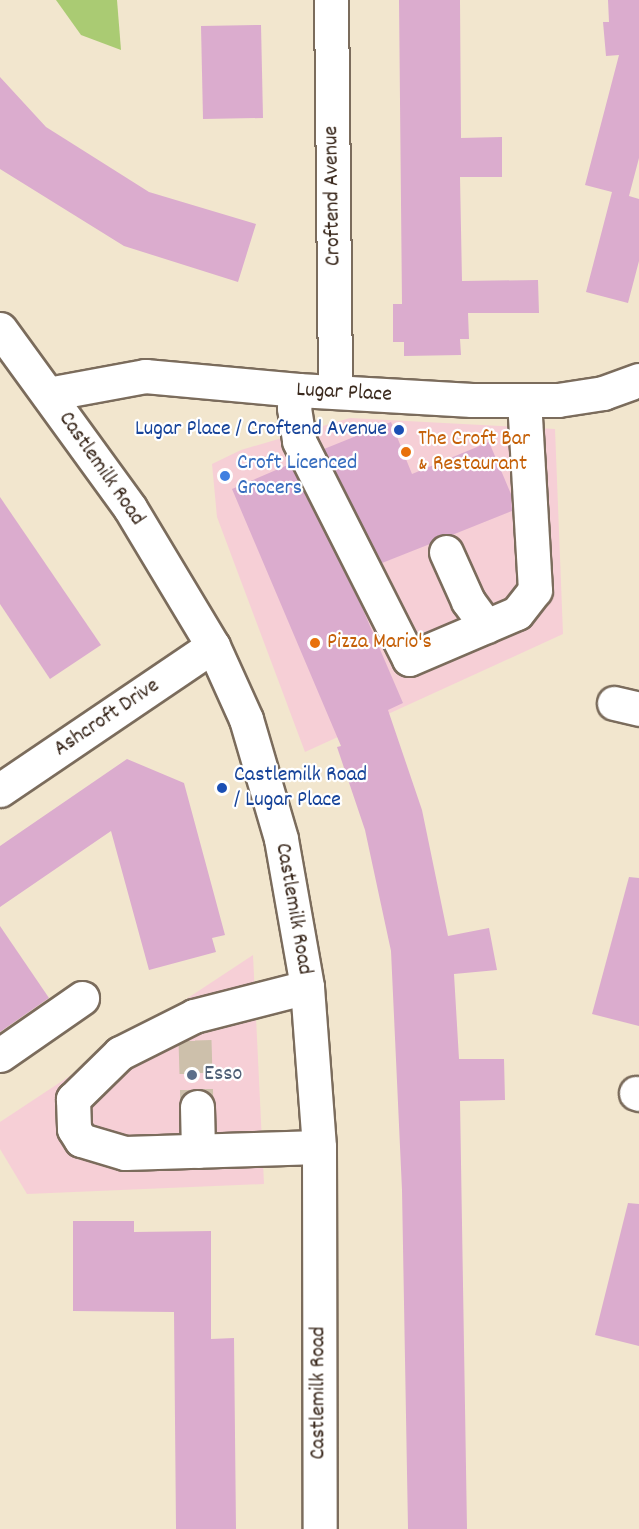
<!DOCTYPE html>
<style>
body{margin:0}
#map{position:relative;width:639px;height:1529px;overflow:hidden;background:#f2e6ce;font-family:Dekko,sans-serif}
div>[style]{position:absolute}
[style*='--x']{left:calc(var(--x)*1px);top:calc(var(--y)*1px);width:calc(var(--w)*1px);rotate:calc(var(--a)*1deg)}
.built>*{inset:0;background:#f6cfd6}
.green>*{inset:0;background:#aacb73}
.building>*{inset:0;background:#dbacce}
.minor-tunnel>*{height:33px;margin-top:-16.5px;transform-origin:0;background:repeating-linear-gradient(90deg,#cdc0ab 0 33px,transparent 0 49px)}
.roads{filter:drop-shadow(2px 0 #7b6c5c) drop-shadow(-2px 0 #7b6c5c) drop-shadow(0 2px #7b6c5c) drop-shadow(0 -2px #7b6c5c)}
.minor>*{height:33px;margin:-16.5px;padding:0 16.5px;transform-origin:16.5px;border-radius:16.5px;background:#fff}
.dots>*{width:16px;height:16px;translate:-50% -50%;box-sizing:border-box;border:3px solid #fff;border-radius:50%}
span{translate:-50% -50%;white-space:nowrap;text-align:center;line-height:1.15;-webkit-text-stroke:4.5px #fff;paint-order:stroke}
.street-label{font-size:22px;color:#3b2a1e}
.transit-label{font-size:22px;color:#164399}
.right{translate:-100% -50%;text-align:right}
.left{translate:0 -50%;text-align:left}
.food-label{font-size:22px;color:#c56008}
.shop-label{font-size:22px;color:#366cbe}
.service-label{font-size:22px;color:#4e5e75}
</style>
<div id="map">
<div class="built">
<i style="clip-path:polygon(350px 418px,555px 429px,563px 634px,305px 752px,217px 517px,212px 464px,241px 450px)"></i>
<i style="clip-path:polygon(253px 955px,264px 1184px,27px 1194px,0 1149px,0 1122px)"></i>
</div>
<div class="green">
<i style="clip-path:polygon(56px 0,117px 0,121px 50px,81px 35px)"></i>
</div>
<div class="building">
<i style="clip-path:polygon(399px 0,460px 0,461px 138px,502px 137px,502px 177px,460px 177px,462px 281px,538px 280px,539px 313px,468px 313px,469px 339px,460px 339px,461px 355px,404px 356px,404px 342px,393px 342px,393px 304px,402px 304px)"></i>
<i style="clip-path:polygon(608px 0,639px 0,639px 158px,629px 196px,639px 199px,639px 261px,628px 303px,586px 292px,612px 192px,585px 185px,619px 55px,606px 56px,603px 22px,609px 22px)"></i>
<i style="clip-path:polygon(261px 25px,263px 118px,203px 119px,201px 26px)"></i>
<i style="clip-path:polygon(0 77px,46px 127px,149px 192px,256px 224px,238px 282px,124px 246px,0 169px)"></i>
<i style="clip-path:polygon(391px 422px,412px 474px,489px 442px,511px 494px,512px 511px,452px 535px,439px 535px,430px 544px,382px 563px,324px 449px)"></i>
<i style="clip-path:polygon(290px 464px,361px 605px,403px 703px,388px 710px,422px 810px,448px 936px,489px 928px,497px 970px,454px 974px,459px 1059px,504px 1059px,505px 1100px,460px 1101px,467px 1529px,408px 1529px,402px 1190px,391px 951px,365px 830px,337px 747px,341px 746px,232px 489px)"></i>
<i style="clip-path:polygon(0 497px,101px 645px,50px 679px,0 604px)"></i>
<i style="clip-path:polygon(127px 759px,184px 783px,225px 935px,212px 938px,216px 952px,149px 970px,111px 831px,0 907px,0 846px)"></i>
<i style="clip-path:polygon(629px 877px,639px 878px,639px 1026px,592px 1014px)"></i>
<i style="clip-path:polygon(0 926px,49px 998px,0 1032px)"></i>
<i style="clip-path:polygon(628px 1203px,639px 1204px,639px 1346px,595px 1335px)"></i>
<i style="clip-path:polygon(73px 1221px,134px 1221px,134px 1232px,211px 1231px,211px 1339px,234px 1338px,236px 1529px,176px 1529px,174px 1312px,73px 1311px)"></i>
</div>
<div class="minor-tunnel">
<i style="--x:195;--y:1040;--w:67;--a:88.3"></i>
</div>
<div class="roads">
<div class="minor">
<i style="--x:331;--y:0;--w:392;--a:89.4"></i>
<i style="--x:0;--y:329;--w:221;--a:54"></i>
<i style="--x:130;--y:508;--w:161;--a:59"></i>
<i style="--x:213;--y:646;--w:80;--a:65.7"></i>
<i style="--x:246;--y:719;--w:125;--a:73.7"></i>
<i style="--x:281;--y:839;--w:150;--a:80"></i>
<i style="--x:307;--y:987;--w:160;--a:85.7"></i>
<i style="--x:319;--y:1147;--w:382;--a:89.9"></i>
<i style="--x:298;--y:390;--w:18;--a:103"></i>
<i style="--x:294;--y:408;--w:33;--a:81"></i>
<i style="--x:299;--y:441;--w:244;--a:63.2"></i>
<i style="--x:409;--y:659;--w:117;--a:-23.1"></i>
<i style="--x:517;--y:613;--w:29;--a:-52"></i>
<i style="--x:535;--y:590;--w:190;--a:-93.3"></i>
<i style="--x:48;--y:394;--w:99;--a:-10.5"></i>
<i style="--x:145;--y:376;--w:154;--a:5.2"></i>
<i style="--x:298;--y:390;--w:174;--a:3.3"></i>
<i style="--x:472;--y:400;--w:86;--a:0"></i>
<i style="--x:558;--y:400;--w:46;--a:-8.8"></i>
<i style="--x:603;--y:393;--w:38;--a:-20"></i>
<i style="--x:446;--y:552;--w:54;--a:65.8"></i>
<i style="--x:468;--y:601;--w:31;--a:54"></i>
<i style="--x:614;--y:703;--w:26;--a:13"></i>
<i style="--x:0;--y:790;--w:257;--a:-34.1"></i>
<i style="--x:307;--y:987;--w:117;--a:165.6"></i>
<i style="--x:194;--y:1016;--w:83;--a:153.4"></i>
<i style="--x:120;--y:1053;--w:66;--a:135.6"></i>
<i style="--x:73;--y:1099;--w:30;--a:88"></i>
<i style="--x:74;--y:1129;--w:13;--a:58"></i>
<i style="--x:81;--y:1140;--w:46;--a:16.5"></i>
<i style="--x:125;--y:1153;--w:194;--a:-1.8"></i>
<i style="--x:0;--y:1055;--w:100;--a:-34.8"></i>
<i style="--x:636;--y:1093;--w:3;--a:18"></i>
<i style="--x:197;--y:1107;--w:44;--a:88.7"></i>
</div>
</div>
<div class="dots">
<i style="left:399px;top:430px;background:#1a4fb4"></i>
<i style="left:406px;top:452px;background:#e8710a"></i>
<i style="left:225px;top:476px;background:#3f7fe0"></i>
<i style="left:315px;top:643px;background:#e8710a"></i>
<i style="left:222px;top:788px;background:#1a4fb4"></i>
<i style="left:192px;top:1075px;background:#5c6f8a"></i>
</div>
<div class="street-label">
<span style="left:333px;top:196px;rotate:-91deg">Croftend Avenue</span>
<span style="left:344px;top:393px;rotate:3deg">Lugar Place</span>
<span style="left:101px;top:469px;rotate:55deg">Castlemilk Road</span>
<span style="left:107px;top:718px;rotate:-34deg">Ashcroft Drive</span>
<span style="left:293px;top:909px;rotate:80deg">Castlemilk Road</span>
<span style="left:319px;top:1393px;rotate:-90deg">Castlemilk Road</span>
</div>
<div class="transit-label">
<span class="right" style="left:387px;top:430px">Lugar Place / Croftend Avenue</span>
<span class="left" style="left:234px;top:788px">Castlemilk Road<br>/ Lugar Place</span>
</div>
<div class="food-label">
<span class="left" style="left:418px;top:452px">The Croft Bar<br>&amp; Restaurant</span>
<span class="left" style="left:327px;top:643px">Pizza Mario's</span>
</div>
<div class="shop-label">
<span class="left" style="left:237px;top:476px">Croft Licenced<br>Grocers</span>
</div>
<div class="service-label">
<span class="left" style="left:204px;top:1075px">Esso</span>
</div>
</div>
